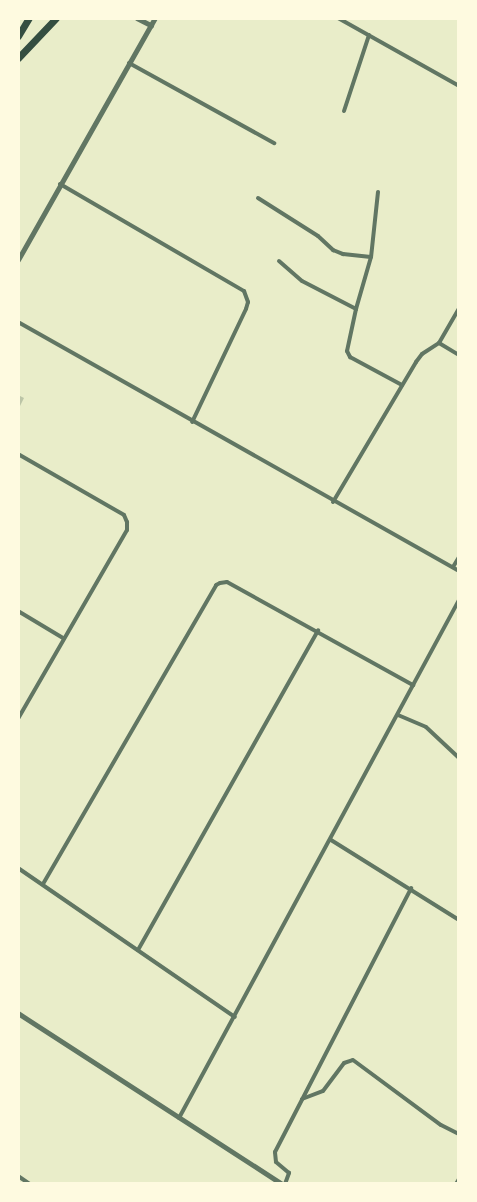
<!DOCTYPE html>
<style>
body{margin:0}
#map{position:relative;width:477px;height:1202px;overflow:hidden;background:#e9edc9;font-family:Overpass,sans-serif}
div>[style]{position:absolute}
[style*='--x']{left:calc(var(--x)*1px);top:calc(var(--y)*1px);width:calc(var(--w)*1px);rotate:calc(var(--a)*1deg)}
.building>*{inset:0;background:#bcc5a7}
.minor>*{height:4px;margin:-2px;padding:0 2px;transform-origin:2px;border-radius:2px;background:#617663}
.tertiary>*{height:4.5px;margin:-2.25px;padding:0 2.25px;transform-origin:2.25px;border-radius:2.25px;background:#617663}
.trunk>*{height:7px;margin:-3.5px;padding:0 3.5px;transform-origin:3.5px;border-radius:3.5px;background:#344e41}
span{translate:-50% -50%;white-space:nowrap;text-align:center;line-height:1.15;-webkit-text-stroke:6px #fefae0;paint-order:stroke}
.frame{position:absolute;inset:0;border:20px solid #fefae0;pointer-events:none}
</style>
<div id="map">
<div class="building">
<i style="clip-path:polygon(18px 395px,24px 398px,18px 410px)"></i>
</div>
<div class="minor">
<i style="--x:338;--y:18;--w:139;--a:29.3"></i>
<i style="--x:129;--y:63;--w:166;--a:28.9"></i>
<i style="--x:344;--y:111;--w:80;--a:-71.8"></i>
<i style="--x:60;--y:184;--w:213;--a:30.2"></i>
<i style="--x:244;--y:291;--w:12;--a:70"></i>
<i style="--x:248;--y:302;--w:7;--a:106"></i>
<i style="--x:246;--y:309;--w:125;--a:115.5"></i>
<i style="--x:378;--y:192;--w:65;--a:96.1"></i>
<i style="--x:371;--y:257;--w:54;--a:106.1"></i>
<i style="--x:356;--y:309;--w:43;--a:102.1"></i>
<i style="--x:347;--y:351;--w:7;--a:63"></i>
<i style="--x:350;--y:357;--w:59;--a:28.3"></i>
<i style="--x:258;--y:198;--w:71;--a:32.3"></i>
<i style="--x:318;--y:236;--w:21;--a:43"></i>
<i style="--x:333;--y:250;--w:11;--a:22"></i>
<i style="--x:343;--y:254;--w:28;--a:6"></i>
<i style="--x:279;--y:261;--w:30;--a:41"></i>
<i style="--x:302;--y:281;--w:61;--a:27.4"></i>
<i style="--x:18;--y:322;--w:506;--a:29.45"></i>
<i style="--x:439;--y:343;--w:23;--a:31"></i>
<i style="--x:18;--y:454;--w:122;--a:29.9"></i>
<i style="--x:124;--y:515;--w:8;--a:67"></i>
<i style="--x:127;--y:522;--w:8;--a:90"></i>
<i style="--x:127;--y:530;--w:218;--a:120"></i>
<i style="--x:333;--y:502;--w:163;--a:-59.3"></i>
<i style="--x:416;--y:362;--w:10;--a:-53"></i>
<i style="--x:422;--y:354;--w:20;--a:-33"></i>
<i style="--x:439;--y:343;--w:39;--a:-60"></i>
<i style="--x:453;--y:567;--w:12;--a:-59"></i>
<i style="--x:18;--y:611;--w:52;--a:31"></i>
<i style="--x:398;--y:715;--w:30;--a:23"></i>
<i style="--x:426;--y:727;--w:45;--a:43.2"></i>
<i style="--x:331;--y:840;--w:151;--a:32"></i>
<i style="--x:18;--y:868;--w:263;--a:34.5"></i>
<i style="--x:43;--y:884;--w:345;--a:-59.9"></i>
<i style="--x:216;--y:585;--w:4;--a:-27"></i>
<i style="--x:220;--y:583;--w:7;--a:-8"></i>
<i style="--x:227;--y:582;--w:213;--a:29"></i>
<i style="--x:138;--y:950;--w:367;--a:-60.6"></i>
<i style="--x:302;--y:1099;--w:22;--a:-21"></i>
<i style="--x:323;--y:1091;--w:35;--a:-53"></i>
<i style="--x:344;--y:1063;--w:9;--a:-18"></i>
<i style="--x:353;--y:1060;--w:109;--a:36.5"></i>
<i style="--x:441;--y:1125;--w:20;--a:27"></i>
<i style="--x:179;--y:1118;--w:589;--a:-61.61"></i>
<i style="--x:18;--y:1176;--w:14;--a:34"></i>
<i style="--x:285;--y:1184;--w:12;--a:-70"></i>
<i style="--x:289;--y:1173;--w:17;--a:-140"></i>
<i style="--x:276;--y:1162;--w:10;--a:-96"></i>
<i style="--x:275;--y:1152;--w:297;--a:-62.7"></i>
<i style="--x:456;--y:1184;--w:6;--a:-59"></i>
</div>
<div class="tertiary">
<i style="--x:137;--y:18;--w:16;--a:27"></i>
<i style="--x:18;--y:260;--w:278;--a:-60.5"></i>
<i style="--x:18;--y:1013;--w:315;--a:32.9"></i>
</div>
<div class="trunk">
<i style="--x:18;--y:36;--w:21;--a:-59"></i>
<i style="--x:18;--y:58;--w:55;--a:-46.5"></i>
</div>
<div class="frame"></div>
</div>
